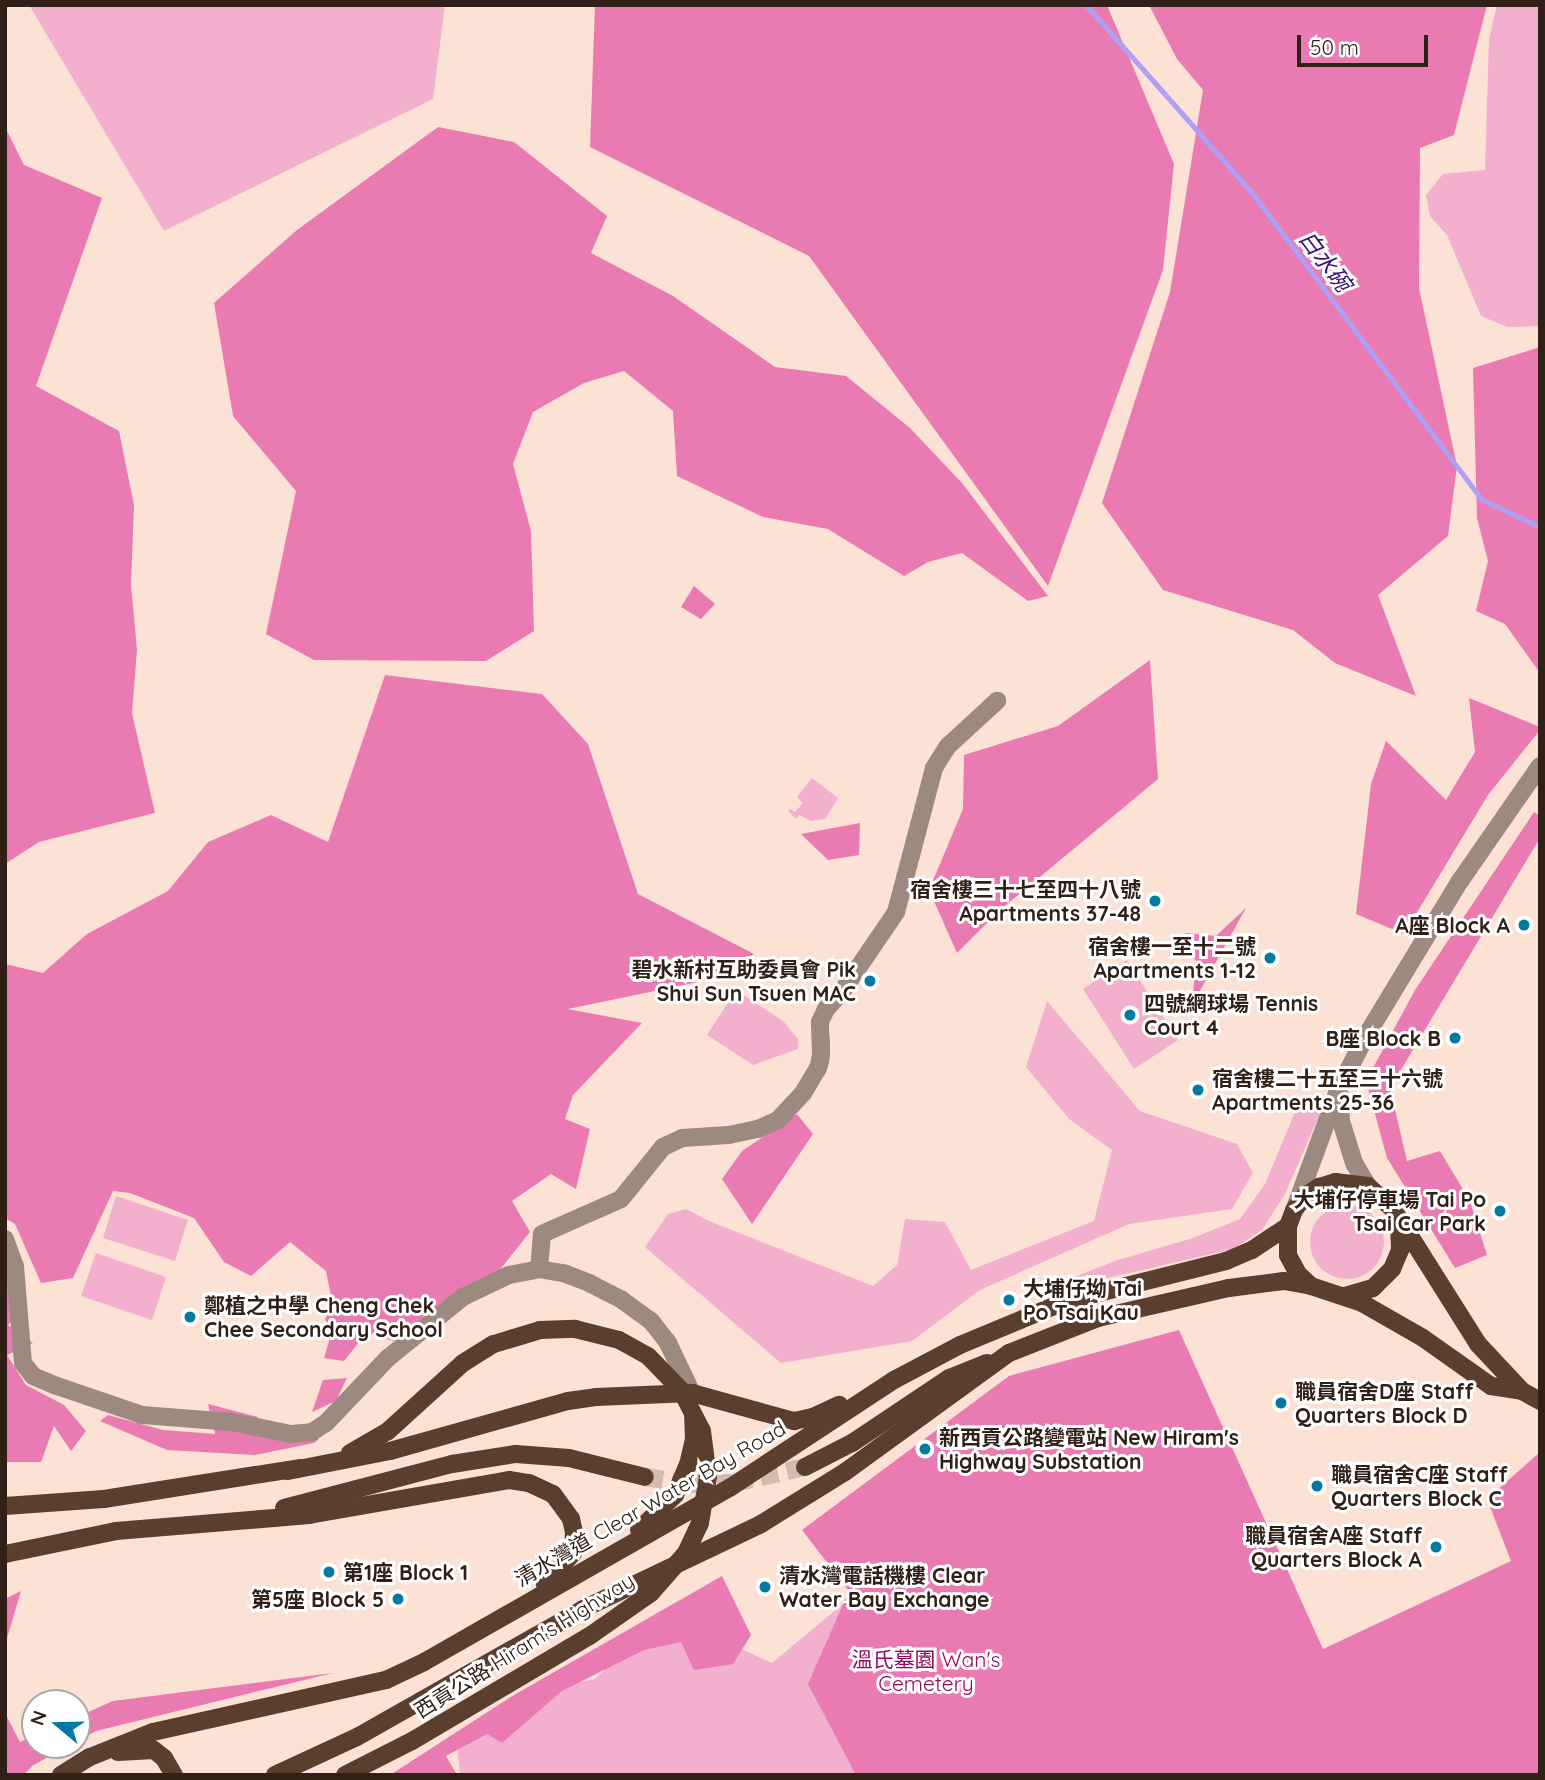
<!DOCTYPE html>
<meta charset="utf-8">
<style>
body{margin:0}
#map{position:relative;width:1545px;height:1780px;overflow:hidden;background:#fce2d4;font-family:Quicksand,"Noto Sans TC",sans-serif}
div>[style]{position:absolute}
[style*='--x']{left:calc(var(--x)*1px);top:calc(var(--y)*1px);width:calc(var(--w)*1px);rotate:calc(var(--a)*1deg)}
.green>*{inset:0;background:#f3afce}
.round{border-radius:50%}
.forest>*{inset:0;background:#ea7ab2}
.stream>*{height:5px;margin:-2.5px;padding:0 2.5px;transform-origin:2.5px;border-radius:2.5px;background:#ada0f5}
.major-tunnel>*{height:18px;margin-top:-9px;transform-origin:0;background:repeating-linear-gradient(90deg,#d3bbae 0 18px,transparent 0 27px)}
.minor>*{height:18px;margin:-9px;padding:0 9px;transform-origin:9px;border-radius:9px;background:#9c8a81}
.major>*{height:18px;margin:-9px;padding:0 9px;transform-origin:9px;border-radius:9px;background:#5b3f2e}
.major-bridge>*{height:18px;margin:-9px;padding:0 9px;transform-origin:9px;border-radius:9px;background:#5b3f2e}
.dots>*{width:19px;height:19px;translate:-50% -50%;box-sizing:border-box;border:4px solid #fff;border-radius:50%}
span{translate:-50% -50%;white-space:nowrap;text-align:center;line-height:1.15;-webkit-text-stroke:6px #fff;paint-order:stroke}
.poi-label{font-size:21px;color:#302018;font-weight:700}
.right{translate:-100% -50%;text-align:right}
.left{translate:0 -50%;text-align:left}
.street-label{font-size:21px;color:#302018}
.park-label{font-size:21px;color:#960861}
.water-label{font-size:23px;color:#331471;font-style:italic}
.frame{position:absolute;inset:0;border:7px solid #302018;pointer-events:none}
.north{position:absolute;left:21px;top:1689px;width:70px;height:70px;box-sizing:border-box;background:#fff;border:2px solid #aca6a3;border-radius:50%;rotate:289deg;font-size:19px;font-weight:700;line-height:28px;text-align:center;color:#302018}
.north::after{content:'';display:block;margin:auto;width:24px;height:32px;background:#037aa2;clip-path:polygon(50% 0,100% 100%,50% 72%,0 100%)}
.scale{position:absolute;left:1297px;top:35px;width:131px;height:32px;box-sizing:border-box;border:4px solid #302018;border-top:0;padding-left:9px;font-size:21px;line-height:24px;white-space:nowrap;color:#302018;-webkit-text-stroke:5px #fff;paint-order:stroke}
</style>
<div id="map">
<div class="green">
<i style="clip-path:polygon(29px 5px,445px 5px,433px 99px,164px 231px)"></i>
<i style="clip-path:polygon(1497px 5px,1540px 5px,1540px 326px,1507px 327px,1481px 316px,1447px 235px,1430px 216px,1426px 195px,1443px 174px,1485px 170px,1489px 39px)"></i>
<i style="clip-path:polygon(812px 778px,838px 798px,825px 819px,811px 821px,799px 815px,796px 819px,788px 811px,790px 809px,795px 812px,803px 803px,797px 797px)"></i>
<i style="clip-path:polygon(1127px 960px,1178px 1040px,1134px 1069px,1083px 989px)"></i>
<i style="clip-path:polygon(736px 990px,783px 1021px,798px 1039px,798px 1049px,753px 1065px,707px 1035px)"></i>
<i style="clip-path:polygon(1047px 1001px,1140px 1111px,1237px 1144px,1253px 1173px,1232px 1209px,1129px 1224px,980px 1290px,912px 1341px,781px 1363px,645px 1247px,668px 1214px,686px 1209px,709px 1221px,873px 1286px,897px 1265px,905px 1219px,945px 1222px,971px 1270px,1094px 1221px,1112px 1150px,1069px 1119px,1026px 1067px)"></i>
<i style="clip-path:polygon(1298px 1105px,1320px 1113px,1285px 1194px,1262px 1230px,1233px 1249px,1021px 1298px,1115px 1261px,1193px 1238px,1240px 1219px,1265px 1184px)"></i>
<i style="clip-path:polygon(116px 1196px,188px 1220px,175px 1261px,103px 1238px)"></i>
<i class="round" style="left:1310px;top:1205px;width:74px;height:74px"></i>
<i style="clip-path:polygon(96px 1253px,166px 1277px,152px 1320px,81px 1296px)"></i>
<i style="clip-path:polygon(943px 1521px,988px 1775px,460px 1775px,456px 1735px,546px 1688px,595px 1679px,663px 1613px,772px 1663px)"></i>
</div>
<div class="forest">
<i style="clip-path:polygon(595px 5px,1107px 5px,1174px 164px,1163px 270px,1048px 586px,809px 256px,590px 147px)"></i>
<i style="clip-path:polygon(1149px 5px,1487px 5px,1454px 135px,1420px 148px,1419px 288px,1457px 466px,1448px 536px,1378px 595px,1416px 696px,1335px 663px,1293px 630px,1163px 590px,1102px 503px,1170px 292px,1203px 90px,1177px 59px)"></i>
<i style="clip-path:polygon(5px 127px,24px 165px,102px 198px,36px 386px,119px 431px,134px 505px,131px 585px,137px 650px,132px 713px,155px 813px,39px 842px,5px 864px)"></i>
<i style="clip-path:polygon(438px 127px,514px 142px,607px 216px,591px 253px,673px 296px,775px 367px,846px 376px,910px 428px,962px 483px,1048px 596px,1028px 601px,962px 553px,928px 562px,904px 576px,828px 529px,763px 517px,677px 476px,673px 411px,624px 371px,584px 383px,533px 412px,513px 464px,531px 531px,534px 631px,486px 661px,314px 660px,266px 634px,296px 491px,233px 416px,214px 303px,297px 230px)"></i>
<i style="clip-path:polygon(1540px 347px,1540px 673px,1505px 624px,1476px 611px,1488px 561px,1477px 518px,1473px 368px)"></i>
<i style="clip-path:polygon(694px 586px,715px 604px,701px 619px,681px 607px)"></i>
<i style="clip-path:polygon(1150px 660px,1158px 779px,1000px 910px,957px 953px,929px 890px,963px 809px,964px 755px,1058px 726px)"></i>
<i style="clip-path:polygon(385px 675px,542px 694px,588px 744px,638px 894px,754px 954px,717px 978px,568px 1009px,642px 1023px,573px 1095px,565px 1119px,590px 1129px,576px 1189px,551px 1174px,512px 1201px,530px 1232px,498px 1272px,463px 1288px,393px 1341px,367px 1332px,344px 1361px,324px 1358px,332px 1331px,325px 1320px,332px 1302px,326px 1271px,290px 1242px,251px 1276px,224px 1262px,194px 1218px,130px 1193px,113px 1191px,73px 1278px,41px 1283px,15px 1224px,5px 1218px,5px 964px,43px 973px,87px 934px,168px 891px,208px 842px,271px 815px,328px 842px)"></i>
<i style="clip-path:polygon(1469px 698px,1540px 727px,1540px 730px,1488px 795px,1404px 934px,1356px 914px,1371px 784px,1386px 741px,1446px 800px,1475px 752px)"></i>
<i style="clip-path:polygon(1534px 812px,1540px 816px,1540px 838px,1390px 1088px,1407px 1161px,1440px 1151px,1470px 1201px,1487px 1255px,1455px 1268px,1387px 1158px,1366px 1081px,1415px 990px)"></i>
<i style="clip-path:polygon(860px 823px,859px 855px,828px 860px,801px 834px)"></i>
<i style="clip-path:polygon(1246px 908px,1192px 1005px,1196px 960px,1173px 948px,1186px 933px,1216px 936px)"></i>
<i style="clip-path:polygon(797px 1114px,813px 1134px,752px 1224px,722px 1179px,742px 1151px)"></i>
<i style="clip-path:polygon(5px 1249px,26px 1306px,8px 1325px,33px 1343px,7px 1355px,26px 1385px,64px 1405px,86px 1431px,71px 1451px,54px 1426px,41px 1462px,5px 1462px)"></i>
<i style="clip-path:polygon(1179px 1330px,1323px 1649px,1511px 1561px,1487px 1499px,1540px 1452px,1540px 1775px,856px 1775px,808px 1684px,849px 1591px,802px 1530px,1009px 1376px)"></i>
<i style="clip-path:polygon(347px 1378px,336px 1401px,312px 1412px,323px 1380px)"></i>
<i style="clip-path:polygon(208px 1404px,258px 1417px,252px 1432px,291px 1440px,319px 1439px,314px 1443px,255px 1455px,167px 1450px,100px 1421px,108px 1415px,163px 1430px,215px 1434px)"></i>
<i style="clip-path:polygon(722px 1576px,751px 1635px,733px 1664px,694px 1670px,681px 1642px,644px 1650px,562px 1691px,502px 1743px,487px 1734px,446px 1756px,457px 1775px,390px 1775px,514px 1695px)"></i>
<i style="clip-path:polygon(21px 1591px,5px 1645px,5px 1599px)"></i>
<i style="clip-path:polygon(333px 1673px,96px 1731px,77px 1741px,77px 1717px,113px 1701px)"></i>
<i style="clip-path:polygon(5px 1713px,20px 1742px,35px 1735px,35px 1745px,70px 1745px,32px 1766px,24px 1775px,5px 1775px)"></i>
</div>
<div class="stream">
<i style="--x:1086;--y:5;--w:252;--a:48.5"></i>
<i style="--x:1253;--y:194;--w:381;--a:53.2"></i>
<i style="--x:1481;--y:499;--w:65;--a:25.4"></i>
</div>
<div class="major-tunnel">
<i style="--x:645;--y:1477;--w:46;--a:8.8"></i>
<i style="--x:690;--y:1484;--w:44;--a:-1.3"></i>
<i style="--x:734;--y:1483;--w:73;--a:-12.7"></i>
</div>
<div class="minor">
<i style="--x:1340;--y:1095;--w:26;--a:88"></i>
<i style="--x:1341;--y:1121;--w:44;--a:72.8"></i>
<i style="--x:1354;--y:1163;--w:27;--a:59"></i>
<i style="--x:1295;--y:1208;--w:128;--a:-69.9"></i>
<i style="--x:1339;--y:1088;--w:59;--a:-62.6"></i>
<i style="--x:1366;--y:1036;--w:181;--a:-58.8"></i>
<i style="--x:1460;--y:881;--w:140;--a:-55.2"></i>
<i style="--x:5;--y:1239;--w:29;--a:70"></i>
<i style="--x:15;--y:1266;--w:97;--a:85.3"></i>
<i style="--x:23;--y:1363;--w:16;--a:52"></i>
<i style="--x:33;--y:1376;--w:26;--a:23"></i>
<i style="--x:57;--y:1386;--w:90;--a:18.8"></i>
<i style="--x:142;--y:1415;--w:90;--a:4.4"></i>
<i style="--x:232;--y:1422;--w:60;--a:11.5"></i>
<i style="--x:291;--y:1434;--w:21;--a:-5"></i>
<i style="--x:312;--y:1432;--w:17;--a:-33"></i>
<i style="--x:326;--y:1423;--w:90;--a:-46.4"></i>
<i style="--x:388;--y:1358;--w:97;--a:-39.1"></i>
<i style="--x:463;--y:1297;--w:51;--a:-25.6"></i>
<i style="--x:509;--y:1275;--w:31;--a:-11"></i>
<i style="--x:539;--y:1269;--w:27;--a:10"></i>
<i style="--x:566;--y:1274;--w:25;--a:21"></i>
<i style="--x:589;--y:1283;--w:37;--a:27"></i>
<i style="--x:622;--y:1300;--w:36;--a:36"></i>
<i style="--x:651;--y:1321;--w:28;--a:52"></i>
<i style="--x:668;--y:1343;--w:55;--a:64.4"></i>
<i style="--x:539;--y:1269;--w:35;--a:-85"></i>
<i style="--x:542;--y:1234;--w:86;--a:-23.9"></i>
<i style="--x:621;--y:1199;--w:67;--a:-51.1"></i>
<i style="--x:663;--y:1147;--w:21;--a:-25"></i>
<i style="--x:682;--y:1138;--w:47;--a:-3.7"></i>
<i style="--x:729;--y:1135;--w:30;--a:-12"></i>
<i style="--x:758;--y:1129;--w:22;--a:-24"></i>
<i style="--x:778;--y:1120;--w:37;--a:-47"></i>
<i style="--x:803;--y:1093;--w:29;--a:-59"></i>
<i style="--x:818;--y:1068;--w:7;--a:-74"></i>
<i style="--x:820;--y:1061;--w:7;--a:-82"></i>
<i style="--x:821;--y:1054;--w:12;--a:-90"></i>
<i style="--x:821;--y:1042;--w:12;--a:90"></i>
<i style="--x:821;--y:1054;--w:32;--a:-92"></i>
<i style="--x:820;--y:1022;--w:14;--a:-65"></i>
<i style="--x:826;--y:1009;--w:22;--a:-47"></i>
<i style="--x:841;--y:993;--w:98;--a:-55.8"></i>
<i style="--x:896;--y:912;--w:149;--a:-75.2"></i>
<i style="--x:934;--y:768;--w:26;--a:-58"></i>
<i style="--x:948;--y:746;--w:67;--a:-42.6"></i>
</div>
<div class="major">
<i style="--x:1311;--y:1286;--w:18;--a:-137"></i>
<i style="--x:1298;--y:1274;--w:21;--a:-118"></i>
<i style="--x:1288;--y:1255;--w:29;--a:-90"></i>
<i style="--x:1288;--y:1226;--w:17;--a:-69"></i>
<i style="--x:1294;--y:1210;--w:18;--a:-52"></i>
<i style="--x:1305;--y:1196;--w:17;--a:-33"></i>
<i style="--x:1319;--y:1187;--w:17;--a:-17"></i>
<i style="--x:1335;--y:1182;--w:33;--a:7"></i>
<i style="--x:1368;--y:1186;--w:34;--a:43"></i>
<i style="--x:1393;--y:1209;--w:160;--a:57.8"></i>
<i style="--x:1478;--y:1344;--w:64;--a:46.9"></i>
<i style="--x:1522;--y:1391;--w:21;--a:29"></i>
<i style="--x:1345;--y:1296;--w:29;--a:-16"></i>
<i style="--x:1373;--y:1288;--w:27;--a:-45"></i>
<i style="--x:1392;--y:1269;--w:21;--a:-67"></i>
<i style="--x:1400;--y:1250;--w:27;--a:-92"></i>
<i style="--x:350;--y:1453;--w:44;--a:-30.1"></i>
<i style="--x:388;--y:1431;--w:101;--a:-42.2"></i>
<i style="--x:463;--y:1363;--w:36;--a:-32"></i>
<i style="--x:494;--y:1344;--w:48;--a:-16.9"></i>
<i style="--x:540;--y:1330;--w:35;--a:-2"></i>
<i style="--x:805;--y:1467;--w:53;--a:-27.1"></i>
<i style="--x:852;--y:1443;--w:117;--a:-33.8"></i>
<i style="--x:949;--y:1378;--w:41;--a:-21.5"></i>
<i style="--x:288;--y:1471;--w:104;--a:-11.1"></i>
<i style="--x:390;--y:1451;--w:185;--a:-15.7"></i>
<i style="--x:568;--y:1401;--w:28;--a:-8"></i>
<i style="--x:596;--y:1397;--w:96;--a:-2.4"></i>
<i style="--x:692;--y:1393;--w:106;--a:15.4"></i>
<i style="--x:794;--y:1421;--w:19;--a:-12"></i>
<i style="--x:813;--y:1417;--w:29;--a:-25"></i>
<i style="--x:5;--y:1506;--w:99;--a:-4"></i>
<i style="--x:104;--y:1499;--w:198;--a:-9"></i>
<i style="--x:284;--y:1508;--w:174;--a:-14.7"></i>
<i style="--x:452;--y:1464;--w:65;--a:-8.9"></i>
<i style="--x:516;--y:1454;--w:53;--a:4.3"></i>
<i style="--x:569;--y:1458;--w:78;--a:14"></i>
<i style="--x:639;--y:1530;--w:50;--a:-44.2"></i>
<i style="--x:675;--y:1495;--w:33;--a:-67"></i>
<i style="--x:688;--y:1465;--w:26;--a:-77"></i>
<i style="--x:694;--y:1440;--w:24;--a:-92"></i>
<i style="--x:5;--y:1554;--w:113;--a:-11.7"></i>
<i style="--x:116;--y:1531;--w:194;--a:-4.7"></i>
<i style="--x:309;--y:1515;--w:203;--a:-9.9"></i>
<i style="--x:509;--y:1480;--w:20;--a:9"></i>
<i style="--x:529;--y:1483;--w:26;--a:25"></i>
<i style="--x:553;--y:1494;--w:31;--a:54"></i>
<i style="--x:571;--y:1519;--w:13;--a:77"></i>
<i style="--x:574;--y:1532;--w:21;--a:93"></i>
<i style="--x:573;--y:1553;--w:42;--a:132.1"></i>
<i style="--x:118;--y:1752;--w:36;--a:-3"></i>
<i style="--x:154;--y:1750;--w:13;--a:39"></i>
<i style="--x:164;--y:1758;--w:20;--a:60"></i>
<i style="--x:61;--y:1775;--w:34;--a:-32"></i>
<i style="--x:90;--y:1757;--w:68;--a:-21.6"></i>
<i style="--x:153;--y:1732;--w:239;--a:-12.6"></i>
<i style="--x:386;--y:1680;--w:42;--a:-25.3"></i>
<i style="--x:424;--y:1662;--w:353;--a:-29.7"></i>
<i style="--x:731;--y:1487;--w:195;--a:-33.3"></i>
<i style="--x:894;--y:1380;--w:75;--a:-27.9"></i>
<i style="--x:960;--y:1345;--w:115;--a:-22.5"></i>
<i style="--x:1066;--y:1301;--w:165;--a:-14"></i>
<i style="--x:1226;--y:1261;--w:28;--a:-23"></i>
<i style="--x:1252;--y:1250;--w:43;--a:-33.7"></i>
<i style="--x:275;--y:1775;--w:90;--a:-24.9"></i>
<i style="--x:357;--y:1737;--w:260;--a:-29.5"></i>
<i style="--x:583;--y:1609;--w:197;--a:-25.5"></i>
<i style="--x:761;--y:1524;--w:99;--a:-31.8"></i>
<i style="--x:845;--y:1472;--w:203;--a:-36"></i>
<i style="--x:1009;--y:1353;--w:96;--a:-21.5"></i>
<i style="--x:1098;--y:1318;--w:134;--a:-12.9"></i>
<i style="--x:1229;--y:1288;--w:55;--a:-7.3"></i>
<i style="--x:1284;--y:1281;--w:27;--a:10"></i>
<i style="--x:1311;--y:1286;--w:54;--a:18.4"></i>
<i style="--x:1362;--y:1303;--w:70;--a:29.8"></i>
<i style="--x:1423;--y:1338;--w:83;--a:35.2"></i>
<i style="--x:1491;--y:1386;--w:31;--a:9"></i>
<i style="--x:345;--y:1775;--w:75;--a:-26.9"></i>
<i style="--x:412;--y:1741;--w:208;--a:-30.6"></i>
<i style="--x:591;--y:1635;--w:73;--a:-35"></i>
</div>
<div class="major-bridge">
<i style="--x:575;--y:1329;--w:45;--a:14"></i>
<i style="--x:619;--y:1340;--w:33;--a:29"></i>
<i style="--x:648;--y:1356;--w:47;--a:45.9"></i>
<i style="--x:681;--y:1390;--w:46;--a:62.9"></i>
<i style="--x:702;--y:1431;--w:46;--a:82.6"></i>
<i style="--x:708;--y:1477;--w:47;--a:99.9"></i>
<i style="--x:700;--y:1523;--w:33;--a:115"></i>
<i style="--x:686;--y:1553;--w:53;--a:131.2"></i>
</div>
<div class="dots">
<i style="left:1155px;top:901px;background:#037aa2"></i>
<i style="left:1524px;top:925px;background:#037aa2"></i>
<i style="left:1270px;top:958px;background:#037aa2"></i>
<i style="left:870px;top:981px;background:#037aa2"></i>
<i style="left:1130px;top:1015px;background:#037aa2"></i>
<i style="left:1455px;top:1038px;background:#037aa2"></i>
<i style="left:1198px;top:1090px;background:#037aa2"></i>
<i style="left:1500px;top:1211px;background:#037aa2"></i>
<i style="left:1009px;top:1300px;background:#037aa2"></i>
<i style="left:190px;top:1317px;background:#037aa2"></i>
<i style="left:1281px;top:1403px;background:#037aa2"></i>
<i style="left:925px;top:1449px;background:#037aa2"></i>
<i style="left:1317px;top:1486px;background:#037aa2"></i>
<i style="left:1436px;top:1547px;background:#037aa2"></i>
<i style="left:329px;top:1572px;background:#037aa2"></i>
<i style="left:765px;top:1587px;background:#037aa2"></i>
<i style="left:398px;top:1599px;background:#037aa2"></i>
</div>
<div class="poi-label">
<span class="right" style="left:1141px;top:901px">宿舍樓三十七至四十八號<br>Apartments 37-48</span>
<span class="right" style="left:1510px;top:925px">A座 Block A</span>
<span class="right" style="left:1256px;top:958px">宿舍樓一至十二號<br>Apartments 1-12</span>
<span class="right" style="left:856px;top:981px">碧水新村互助委員會 Pik<br>Shui Sun Tsuen MAC</span>
<span class="left" style="left:1144px;top:1015px">四號網球場 Tennis<br>Court 4</span>
<span class="right" style="left:1441px;top:1038px">B座 Block B</span>
<span class="left" style="left:1212px;top:1090px">宿舍樓二十五至三十六號<br>Apartments 25-36</span>
<span class="right" style="left:1486px;top:1211px">大埔仔停車場 Tai Po<br>Tsai Car Park</span>
<span class="left" style="left:1023px;top:1300px">大埔仔坳 Tai<br>Po Tsai Kau</span>
<span class="left" style="left:204px;top:1317px">鄭植之中學 Cheng Chek<br>Chee Secondary School</span>
<span class="left" style="left:1295px;top:1403px">職員宿舍D座 Staff<br>Quarters Block D</span>
<span class="left" style="left:939px;top:1449px">新西貢公路變電站 New Hiram's<br>Highway Substation</span>
<span class="left" style="left:1331px;top:1486px">職員宿舍C座 Staff<br>Quarters Block C</span>
<span class="right" style="left:1422px;top:1547px">職員宿舍A座 Staff<br>Quarters Block A</span>
<span class="left" style="left:343px;top:1572px">第1座 Block 1</span>
<span class="left" style="left:779px;top:1587px">清水灣電話機樓 Clear<br>Water Bay Exchange</span>
<span class="right" style="left:384px;top:1599px">第5座 Block 5</span>
</div>
<div class="street-label">
<span style="left:650px;top:1503px;rotate:-30deg">清水灣道 Clear Water Bay Road</span>
<span style="left:524px;top:1645px;rotate:-32deg">西貢公路 Hiram's Highway</span>
</div>
<div class="park-label">
<span style="left:926px;top:1671px">溫氏墓園 Wan's<br>Cemetery</span>
</div>
<div class="water-label">
<span style="left:1325px;top:261px;rotate:53deg">白水碗</span>
</div>
<div class="frame"></div>
<div class="north">N</div>
<div class="scale">50 m</div>
</div>
